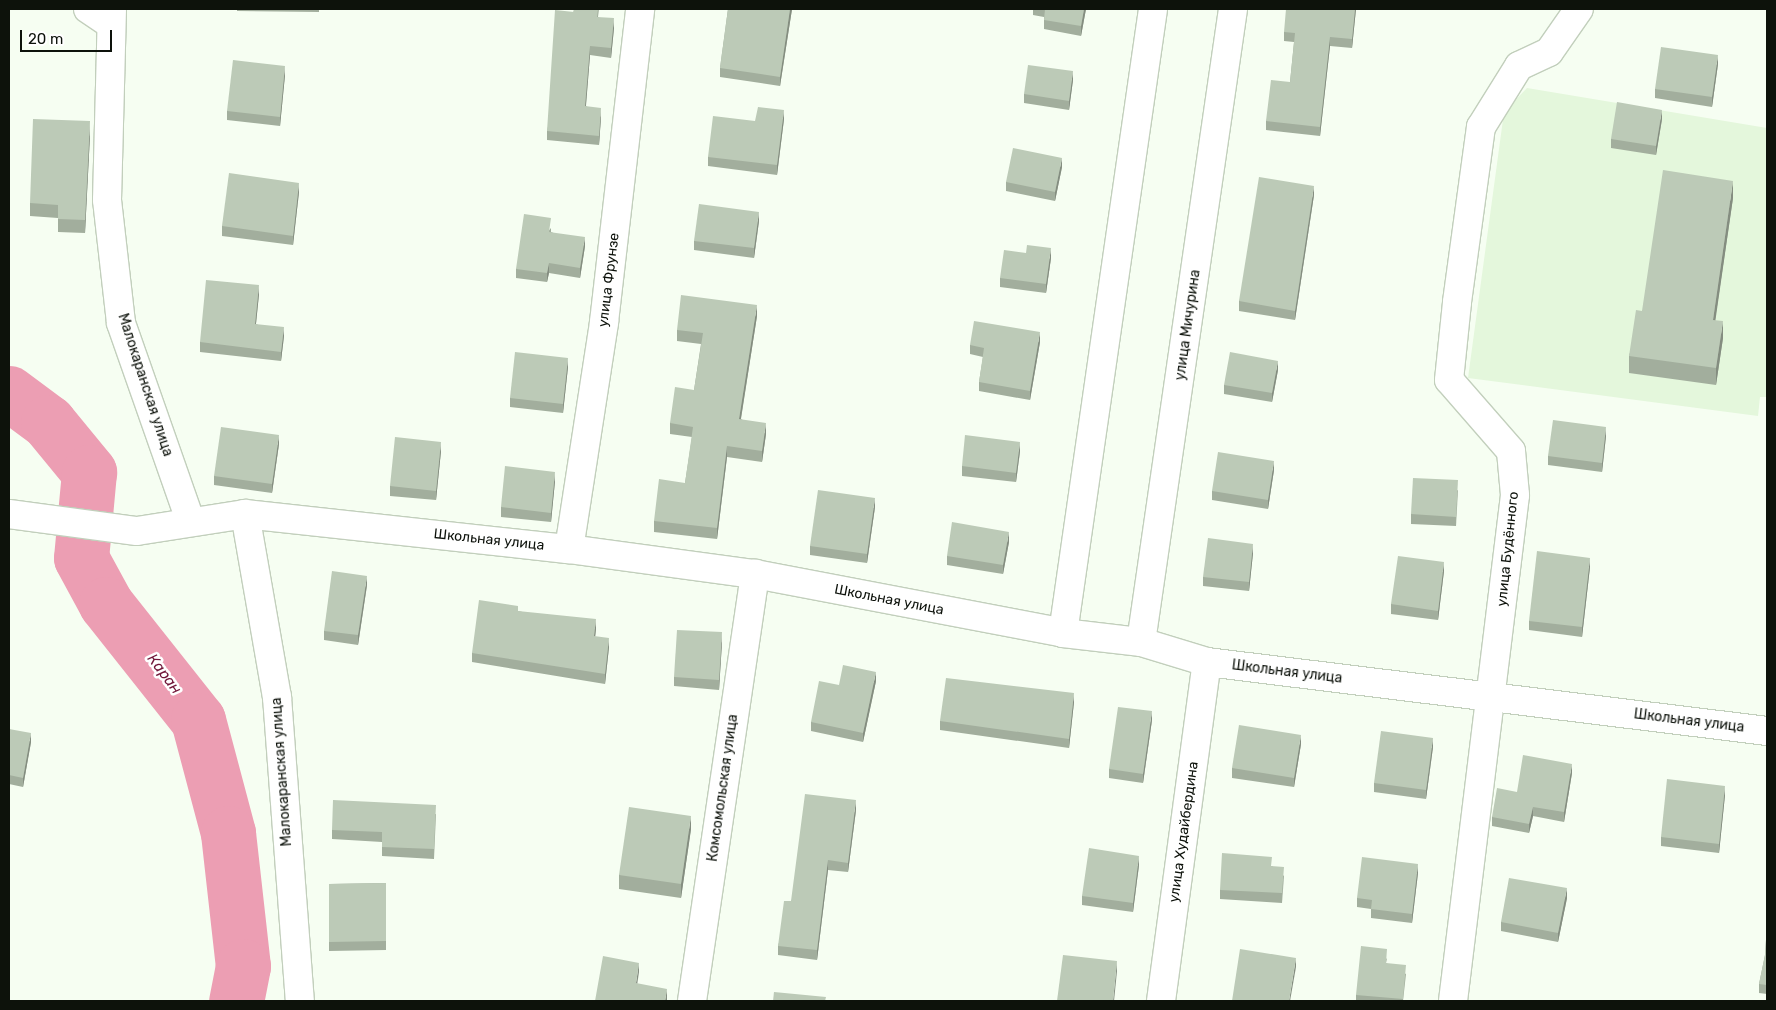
<!DOCTYPE html>
<meta charset="utf-8">
<style>
body{margin:0}
#map{position:relative;width:1776px;height:1010px;overflow:hidden;background:#f6fef2;font-family:Rubik,sans-serif}
div>[style]{position:absolute}
[style*='--x']{left:calc(var(--x)*1px);top:calc(var(--y)*1px);width:calc(var(--w)*1px);rotate:calc(var(--a)*1deg)}
.built>*{inset:0;background:#e4f7dc}
.river>*{height:55px;margin:-27.5px;padding:0 27.5px;transform-origin:27.5px;border-radius:27.5px;background:#ec9eb3}
.roads{filter:drop-shadow(1px 0 #c2cfbc) drop-shadow(-1px 0 #c2cfbc) drop-shadow(0 1px #c2cfbc) drop-shadow(0 -1px #c2cfbc)}
.minor>*{height:28px;margin:-14px;padding:0 14px;transform-origin:14px;border-radius:14px;background:#fff}
.wall>*{inset:0;background:#a2ae9d}
.shaded-wall>*{inset:0;background:#848d80}
.building>*{inset:0;background:#bccab7}
span{translate:-50% -50%;white-space:nowrap;text-align:center;line-height:1.15;-webkit-text-stroke:5px #fff;paint-order:stroke}
.street-label{font-size:14px;color:#0d120b}
.water-label{font-size:15px;color:#71173a;font-style:italic}
.frame{position:absolute;inset:0;border:10px solid #0d120b;pointer-events:none}
.scale{position:absolute;left:20px;top:30px;width:92px;height:22px;box-sizing:border-box;border:2px solid #0d120b;border-top:0;padding-left:6px;font-size:15px;line-height:18px;white-space:nowrap;color:#0d120b;-webkit-text-stroke:4px #fff;paint-order:stroke}
</style>
<div id="map">
<div class="built">
<i style="clip-path:polygon(1527px 88px,1767px 128px,1767px 397px,1760px 397px,1758px 416px,1468px 378px,1504px 112px)"></i>
</div>
<div class="river">
<i style="--x:9;--y:393;--w:49;--a:36.6"></i>
<i style="--x:48;--y:422;--w:65;--a:50.6"></i>
<i style="--x:89;--y:472;--w:86;--a:95.3"></i>
<i style="--x:81;--y:558;--w:52;--a:61.5"></i>
<i style="--x:106;--y:604;--w:148;--a:51.6"></i>
<i style="--x:198;--y:720;--w:117;--a:75.1"></i>
<i style="--x:228;--y:833;--w:134;--a:83.6"></i>
<i style="--x:243;--y:966;--w:36;--a:101"></i>
</div>
<div class="roads">
<div class="minor">
<i style="--x:88;--y:9;--w:25;--a:34"></i>
<i style="--x:112;--y:9;--w:191;--a:91.5"></i>
<i style="--x:107;--y:200;--w:124;--a:83.5"></i>
<i style="--x:121;--y:323;--w:209;--a:70.7"></i>
<i style="--x:9;--y:514;--w:129;--a:7.6"></i>
<i style="--x:137;--y:531;--w:109;--a:-8.9"></i>
<i style="--x:245;--y:514;--w:326;--a:6.2"></i>
<i style="--x:569;--y:549;--w:188;--a:7.7"></i>
<i style="--x:755;--y:574;--w:314;--a:10.8"></i>
<i style="--x:1063;--y:633;--w:79;--a:6.6"></i>
<i style="--x:1141;--y:642;--w:69;--a:16.9"></i>
<i style="--x:1207;--y:662;--w:564;--a:7.02"></i>
<i style="--x:245;--y:514;--w:186;--a:80.1"></i>
<i style="--x:277;--y:697;--w:305;--a:85.7"></i>
<i style="--x:569;--y:549;--w:230;--a:-81.2"></i>
<i style="--x:604;--y:322;--w:315;--a:-83.4"></i>
<i style="--x:1063;--y:633;--w:630;--a:-81.79"></i>
<i style="--x:1141;--y:642;--w:640;--a:-81.73"></i>
<i style="--x:692;--y:1001;--w:432;--a:-81.6"></i>
<i style="--x:1161;--y:1001;--w:342;--a:-82.3"></i>
<i style="--x:1453;--y:1001;--w:510;--a:-83.01"></i>
<i style="--x:1515;--y:495;--w:44;--a:-95.2"></i>
<i style="--x:1511;--y:451;--w:94;--a:-131.1"></i>
<i style="--x:1449;--y:380;--w:78;--a:-84.1"></i>
<i style="--x:1457;--y:302;--w:177;--a:-82.2"></i>
<i style="--x:1481;--y:127;--w:72;--a:-58.1"></i>
<i style="--x:1519;--y:66;--w:33;--a:-25"></i>
<i style="--x:1549;--y:52;--w:52;--a:-55.1"></i>
</div>
</div>
<div class="wall">
<i style="clip-path:polygon(237px 9px,319px 9px,319px 12px,237px 11px)"></i>
<i style="clip-path:polygon(574px 9px,599px 9px,598px 17px,614px 28px,611px 58px,590px 55px,586px 106px,601px 117px,599px 145px,547px 140px,547px 131px)"></i>
<i style="clip-path:polygon(728px 9px,792px 9px,780px 86px,720px 77px,720px 68px)"></i>
<i style="clip-path:polygon(1033px 9px,1086px 9px,1081px 36px,1044px 29px,1044px 17px,1033px 15px)"></i>
<i style="clip-path:polygon(1356px 9px,1352px 48px,1330px 46px,1320px 136px,1266px 130px,1266px 121px,1290px 82px,1294px 42px,1284px 41px,1284px 32px)"></i>
<i style="clip-path:polygon(1718px 64px,1712px 107px,1655px 98px,1655px 89px)"></i>
<i style="clip-path:polygon(285px 75px,280px 126px,227px 120px,227px 111px)"></i>
<i style="clip-path:polygon(1073px 80px,1069px 110px,1024px 103px,1024px 94px)"></i>
<i style="clip-path:polygon(784px 119px,777px 175px,708px 166px,708px 157px,755px 121px)"></i>
<i style="clip-path:polygon(1662px 119px,1656px 155px,1611px 148px,1611px 139px)"></i>
<i style="clip-path:polygon(90px 135px,85px 233px,58px 232px,58px 218px,30px 216px,30px 203px)"></i>
<i style="clip-path:polygon(1062px 167px,1055px 201px,1006px 191px,1006px 182px)"></i>
<i style="clip-path:polygon(299px 192px,293px 245px,222px 236px,222px 226px)"></i>
<i style="clip-path:polygon(1314px 195px,1295px 320px,1239px 311px,1239px 301px)"></i>
<i style="clip-path:polygon(1733px 198px,1715px 320px,1723px 338px,1716px 385px,1629px 373px,1629px 356px,1642px 311px)"></i>
<i style="clip-path:polygon(759px 221px,754px 258px,694px 250px,694px 241px)"></i>
<i style="clip-path:polygon(551px 228px,551px 232px,585px 246px,580px 278px,549px 273px,547px 282px,516px 278px,516px 269px)"></i>
<i style="clip-path:polygon(1051px 258px,1046px 293px,1000px 287px,1000px 278px)"></i>
<i style="clip-path:polygon(259px 294px,256px 324px,284px 336px,281px 361px,200px 352px,200px 342px)"></i>
<i style="clip-path:polygon(757px 316px,741px 419px,766px 434px,762px 462px,727px 457px,717px 539px,654px 532px,654px 521px,685px 483px,692px 437px,670px 434px,670px 423px,694px 390px,701px 344px,677px 341px,677px 330px)"></i>
<i style="clip-path:polygon(1040px 342px,1030px 400px,979px 391px,979px 382px,983px 357px,970px 354px,970px 345px)"></i>
<i style="clip-path:polygon(568px 367px,563px 413px,510px 407px,510px 398px)"></i>
<i style="clip-path:polygon(1278px 370px,1272px 402px,1224px 394px,1224px 385px)"></i>
<i style="clip-path:polygon(1606px 436px,1602px 472px,1548px 465px,1548px 456px)"></i>
<i style="clip-path:polygon(279px 444px,272px 493px,214px 485px,214px 476px)"></i>
<i style="clip-path:polygon(441px 451px,436px 500px,390px 496px,390px 486px)"></i>
<i style="clip-path:polygon(1020px 451px,1016px 482px,962px 476px,962px 466px)"></i>
<i style="clip-path:polygon(1274px 470px,1268px 509px,1212px 500px,1212px 491px)"></i>
<i style="clip-path:polygon(555px 481px,551px 522px,501px 517px,501px 507px)"></i>
<i style="clip-path:polygon(1458px 490px,1456px 526px,1411px 524px,1411px 514px)"></i>
<i style="clip-path:polygon(875px 507px,867px 563px,810px 555px,810px 546px)"></i>
<i style="clip-path:polygon(1009px 542px,1003px 574px,947px 565px,947px 556px)"></i>
<i style="clip-path:polygon(1253px 553px,1249px 591px,1203px 586px,1203px 577px)"></i>
<i style="clip-path:polygon(1590px 567px,1582px 637px,1529px 630px,1529px 621px)"></i>
<i style="clip-path:polygon(1444px 571px,1438px 620px,1391px 614px,1391px 604px)"></i>
<i style="clip-path:polygon(367px 585px,358px 645px,324px 640px,324px 631px)"></i>
<i style="clip-path:polygon(518px 611px,596px 629px,595px 637px,609px 647px,605px 684px,472px 662px,472px 653px)"></i>
<i style="clip-path:polygon(722px 642px,719px 690px,674px 686px,674px 677px)"></i>
<i style="clip-path:polygon(876px 681px,863px 742px,811px 731px,811px 722px)"></i>
<i style="clip-path:polygon(1074px 702px,1069px 748px,940px 730px,940px 721px)"></i>
<i style="clip-path:polygon(1152px 720px,1143px 783px,1109px 778px,1109px 769px)"></i>
<i style="clip-path:polygon(9px 729px,31px 742px,23px 787px,9px 784px)"></i>
<i style="clip-path:polygon(1301px 744px,1294px 787px,1232px 778px,1232px 768px)"></i>
<i style="clip-path:polygon(1433px 747px,1426px 799px,1374px 792px,1374px 783px)"></i>
<i style="clip-path:polygon(1572px 773px,1564px 822px,1533px 816px,1529px 833px,1492px 826px,1492px 817px,1517px 792px)"></i>
<i style="clip-path:polygon(1725px 795px,1719px 853px,1661px 846px,1661px 837px)"></i>
<i style="clip-path:polygon(856px 810px,848px 872px,828px 870px,817px 960px,778px 955px,778px 946px,791px 901px)"></i>
<i style="clip-path:polygon(436px 814px,434px 859px,382px 856px,382px 842px,332px 839px,332px 830px)"></i>
<i style="clip-path:polygon(691px 829px,681px 898px,619px 889px,619px 875px)"></i>
<i style="clip-path:polygon(1139px 865px,1133px 912px,1082px 905px,1082px 896px)"></i>
<i style="clip-path:polygon(1272px 866px,1284px 876px,1282px 903px,1220px 899px,1220px 890px)"></i>
<i style="clip-path:polygon(1418px 873px,1412px 923px,1371px 918px,1371px 909px,1357px 907px,1357px 898px)"></i>
<i style="clip-path:polygon(386px 883px,386px 950px,329px 951px,329px 884px)"></i>
<i style="clip-path:polygon(1567px 898px,1558px 942px,1501px 931px,1501px 922px)"></i>
<i style="clip-path:polygon(1767px 924px,1767px 994px,1759px 993px,1759px 984px,1765px 955px)"></i>
<i style="clip-path:polygon(1387px 958px,1386px 963px,1406px 974px,1403px 1001px,1356px 1001px,1356px 995px)"></i>
</div>
<div class="shaded-wall">
<i style="clip-path:polygon(790px 9px,792px 9px,780px 86px,780px 77px)"></i>
<i style="clip-path:polygon(1084px 9px,1086px 9px,1081px 36px,1081px 26px)"></i>
<i style="clip-path:polygon(1355px 9px,1356px 9px,1352px 48px,1352px 39px)"></i>
<i style="clip-path:polygon(614px 18px,614px 28px,611px 58px,611px 48px)"></i>
<i style="clip-path:polygon(1330px 37px,1330px 46px,1320px 136px,1320px 127px)"></i>
<i style="clip-path:polygon(590px 46px,590px 55px,585px 116px,585px 106px)"></i>
<i style="clip-path:polygon(1718px 55px,1718px 64px,1712px 107px,1712px 97px)"></i>
<i style="clip-path:polygon(285px 66px,285px 75px,280px 126px,280px 117px)"></i>
<i style="clip-path:polygon(1073px 71px,1073px 80px,1069px 110px,1069px 101px)"></i>
<i style="clip-path:polygon(601px 108px,601px 117px,599px 145px,599px 136px)"></i>
<i style="clip-path:polygon(784px 110px,784px 119px,777px 175px,777px 165px)"></i>
<i style="clip-path:polygon(1662px 110px,1662px 119px,1656px 155px,1656px 146px)"></i>
<i style="clip-path:polygon(90px 121px,90px 135px,85px 233px,85px 220px)"></i>
<i style="clip-path:polygon(1062px 158px,1062px 167px,1055px 201px,1055px 192px)"></i>
<i style="clip-path:polygon(1733px 181px,1733px 198px,1713px 337px,1713px 320px)"></i>
<i style="clip-path:polygon(299px 183px,299px 192px,293px 245px,293px 236px)"></i>
<i style="clip-path:polygon(1314px 186px,1314px 195px,1295px 320px,1295px 311px)"></i>
<i style="clip-path:polygon(759px 212px,759px 221px,754px 258px,754px 248px)"></i>
<i style="clip-path:polygon(585px 237px,585px 246px,580px 278px,580px 268px)"></i>
<i style="clip-path:polygon(1051px 248px,1051px 258px,1046px 293px,1046px 284px)"></i>
<i style="clip-path:polygon(549px 263px,549px 273px,547px 282px,547px 273px)"></i>
<i style="clip-path:polygon(259px 285px,259px 294px,255px 333px,255px 324px)"></i>
<i style="clip-path:polygon(757px 305px,757px 316px,739px 430px,739px 419px)"></i>
<i style="clip-path:polygon(1723px 321px,1723px 338px,1716px 385px,1716px 368px)"></i>
<i style="clip-path:polygon(284px 327px,284px 336px,281px 361px,281px 352px)"></i>
<i style="clip-path:polygon(1040px 332px,1040px 342px,1030px 400px,1030px 391px)"></i>
<i style="clip-path:polygon(568px 358px,568px 367px,563px 413px,563px 404px)"></i>
<i style="clip-path:polygon(1278px 361px,1278px 370px,1272px 402px,1272px 393px)"></i>
<i style="clip-path:polygon(766px 423px,766px 434px,762px 462px,762px 451px)"></i>
<i style="clip-path:polygon(1606px 427px,1606px 436px,1602px 472px,1602px 463px)"></i>
<i style="clip-path:polygon(279px 435px,279px 444px,272px 493px,272px 484px)"></i>
<i style="clip-path:polygon(441px 442px,441px 451px,436px 500px,436px 491px)"></i>
<i style="clip-path:polygon(1020px 442px,1020px 451px,1016px 482px,1016px 473px)"></i>
<i style="clip-path:polygon(727px 446px,727px 457px,717px 539px,717px 528px)"></i>
<i style="clip-path:polygon(1274px 461px,1274px 470px,1268px 509px,1268px 500px)"></i>
<i style="clip-path:polygon(555px 472px,555px 481px,551px 522px,551px 513px)"></i>
<i style="clip-path:polygon(875px 498px,875px 507px,867px 563px,867px 554px)"></i>
<i style="clip-path:polygon(1009px 532px,1009px 542px,1003px 574px,1003px 565px)"></i>
<i style="clip-path:polygon(1253px 544px,1253px 553px,1249px 591px,1249px 582px)"></i>
<i style="clip-path:polygon(1590px 558px,1590px 567px,1582px 637px,1582px 627px)"></i>
<i style="clip-path:polygon(1444px 562px,1444px 571px,1438px 620px,1438px 611px)"></i>
<i style="clip-path:polygon(367px 576px,367px 585px,358px 645px,358px 635px)"></i>
<i style="clip-path:polygon(596px 619px,596px 629px,594px 646px,594px 636px)"></i>
<i style="clip-path:polygon(722px 632px,722px 642px,719px 690px,719px 680px)"></i>
<i style="clip-path:polygon(609px 638px,609px 647px,605px 684px,605px 674px)"></i>
<i style="clip-path:polygon(876px 672px,876px 681px,863px 742px,863px 733px)"></i>
<i style="clip-path:polygon(1074px 693px,1074px 702px,1069px 748px,1069px 739px)"></i>
<i style="clip-path:polygon(1152px 711px,1152px 720px,1143px 783px,1143px 774px)"></i>
<i style="clip-path:polygon(31px 733px,31px 742px,23px 787px,23px 778px)"></i>
<i style="clip-path:polygon(1301px 735px,1301px 744px,1294px 787px,1294px 778px)"></i>
<i style="clip-path:polygon(1433px 738px,1433px 747px,1426px 799px,1426px 790px)"></i>
<i style="clip-path:polygon(1572px 764px,1572px 773px,1564px 822px,1564px 812px)"></i>
<i style="clip-path:polygon(1725px 786px,1725px 795px,1719px 853px,1719px 844px)"></i>
<i style="clip-path:polygon(856px 800px,856px 810px,848px 872px,848px 863px)"></i>
<i style="clip-path:polygon(1533px 807px,1533px 816px,1529px 833px,1529px 824px)"></i>
<i style="clip-path:polygon(691px 816px,691px 829px,681px 898px,681px 884px)"></i>
<i style="clip-path:polygon(1139px 856px,1139px 865px,1133px 912px,1133px 903px)"></i>
<i style="clip-path:polygon(828px 860px,828px 870px,817px 960px,817px 950px)"></i>
<i style="clip-path:polygon(1418px 864px,1418px 873px,1412px 923px,1412px 914px)"></i>
<i style="clip-path:polygon(1567px 888px,1567px 898px,1558px 942px,1558px 933px)"></i>
<i style="clip-path:polygon(1296px 958px,1296px 967px,1290px 1001px,1289px 1001px)"></i>
<i style="clip-path:polygon(1117px 961px,1117px 971px,1114px 1001px,1113px 1001px)"></i>
<i style="clip-path:polygon(639px 963px,639px 972px,636px 992px,636px 983px)"></i>
<i style="clip-path:polygon(667px 989px,667px 1001px,665px 1001px)"></i>
</div>
<div class="building">
<i style="clip-path:polygon(574px 9px,598px 9px,597px 17px,614px 18px,611px 48px,590px 46px,585px 106px,601px 108px,599px 136px,547px 131px,555px 10px,574px 12px)"></i>
<i style="clip-path:polygon(728px 9px,790px 9px,780px 77px,720px 68px)"></i>
<i style="clip-path:polygon(1045px 9px,1084px 9px,1081px 26px,1044px 20px)"></i>
<i style="clip-path:polygon(1286px 9px,1355px 9px,1352px 39px,1330px 37px,1320px 127px,1266px 121px,1271px 80px,1290px 82px,1295px 33px,1284px 32px)"></i>
<i style="clip-path:polygon(1661px 47px,1718px 55px,1712px 97px,1655px 89px)"></i>
<i style="clip-path:polygon(233px 60px,285px 66px,280px 117px,227px 111px)"></i>
<i style="clip-path:polygon(1028px 65px,1073px 71px,1069px 101px,1024px 94px)"></i>
<i style="clip-path:polygon(1617px 102px,1662px 110px,1656px 146px,1611px 139px)"></i>
<i style="clip-path:polygon(758px 107px,784px 110px,777px 165px,708px 157px,713px 116px,755px 121px)"></i>
<i style="clip-path:polygon(33px 119px,90px 121px,85px 220px,58px 219px,58px 205px,30px 203px)"></i>
<i style="clip-path:polygon(1013px 148px,1062px 158px,1055px 192px,1006px 182px)"></i>
<i style="clip-path:polygon(1663px 170px,1733px 181px,1713px 320px,1723px 321px,1716px 368px,1629px 356px,1636px 310px,1642px 311px)"></i>
<i style="clip-path:polygon(229px 173px,299px 183px,293px 236px,222px 226px)"></i>
<i style="clip-path:polygon(1259px 177px,1314px 186px,1295px 311px,1239px 301px)"></i>
<i style="clip-path:polygon(699px 204px,759px 212px,754px 248px,694px 241px)"></i>
<i style="clip-path:polygon(524px 214px,551px 218px,549px 232px,585px 237px,580px 268px,549px 263px,547px 273px,516px 269px)"></i>
<i style="clip-path:polygon(1027px 245px,1051px 248px,1046px 284px,1000px 278px,1004px 250px,1026px 253px)"></i>
<i style="clip-path:polygon(206px 280px,259px 285px,255px 324px,284px 327px,281px 352px,200px 342px)"></i>
<i style="clip-path:polygon(681px 295px,757px 305px,739px 419px,766px 423px,762px 451px,727px 446px,717px 528px,654px 521px,659px 479px,685px 483px,693px 427px,670px 423px,675px 387px,694px 390px,703px 333px,677px 330px)"></i>
<i style="clip-path:polygon(974px 321px,1040px 332px,1030px 391px,979px 382px,984px 348px,970px 345px)"></i>
<i style="clip-path:polygon(515px 352px,568px 358px,563px 404px,510px 398px)"></i>
<i style="clip-path:polygon(1230px 352px,1278px 361px,1272px 393px,1224px 385px)"></i>
<i style="clip-path:polygon(1553px 420px,1606px 427px,1602px 463px,1548px 456px)"></i>
<i style="clip-path:polygon(221px 427px,279px 435px,272px 484px,214px 476px)"></i>
<i style="clip-path:polygon(965px 435px,1020px 442px,1016px 473px,962px 466px)"></i>
<i style="clip-path:polygon(395px 437px,441px 442px,436px 491px,390px 486px)"></i>
<i style="clip-path:polygon(1218px 452px,1274px 461px,1268px 500px,1212px 491px)"></i>
<i style="clip-path:polygon(505px 466px,555px 472px,551px 513px,501px 507px)"></i>
<i style="clip-path:polygon(1413px 478px,1458px 480px,1456px 517px,1411px 514px)"></i>
<i style="clip-path:polygon(818px 490px,875px 498px,867px 554px,810px 546px)"></i>
<i style="clip-path:polygon(952px 522px,1009px 532px,1003px 565px,947px 556px)"></i>
<i style="clip-path:polygon(1208px 538px,1253px 544px,1249px 582px,1203px 577px)"></i>
<i style="clip-path:polygon(1537px 551px,1590px 558px,1582px 627px,1529px 621px)"></i>
<i style="clip-path:polygon(1398px 556px,1444px 562px,1438px 611px,1391px 604px)"></i>
<i style="clip-path:polygon(332px 571px,367px 576px,358px 635px,324px 631px)"></i>
<i style="clip-path:polygon(479px 600px,518px 606px,518px 611px,596px 619px,594px 636px,609px 638px,605px 674px,472px 653px)"></i>
<i style="clip-path:polygon(677px 630px,722px 632px,719px 680px,674px 677px)"></i>
<i style="clip-path:polygon(843px 665px,876px 672px,863px 733px,811px 722px,819px 681px,839px 685px)"></i>
<i style="clip-path:polygon(946px 678px,1074px 693px,1069px 739px,940px 721px)"></i>
<i style="clip-path:polygon(1118px 707px,1152px 711px,1143px 774px,1109px 769px)"></i>
<i style="clip-path:polygon(1239px 725px,1301px 735px,1294px 778px,1232px 768px)"></i>
<i style="clip-path:polygon(9px 729px,31px 733px,23px 778px,9px 775px)"></i>
<i style="clip-path:polygon(1381px 731px,1433px 738px,1426px 790px,1374px 783px)"></i>
<i style="clip-path:polygon(1523px 755px,1572px 764px,1564px 812px,1533px 807px,1529px 824px,1492px 817px,1497px 788px,1517px 792px)"></i>
<i style="clip-path:polygon(1667px 779px,1725px 786px,1719px 844px,1661px 837px)"></i>
<i style="clip-path:polygon(805px 794px,856px 800px,848px 863px,828px 860px,817px 950px,778px 946px,784px 901px,791px 901px)"></i>
<i style="clip-path:polygon(333px 800px,436px 805px,434px 849px,382px 847px,382px 832px,332px 830px)"></i>
<i style="clip-path:polygon(629px 807px,691px 816px,681px 884px,619px 875px)"></i>
<i style="clip-path:polygon(1089px 848px,1139px 856px,1133px 903px,1082px 896px)"></i>
<i style="clip-path:polygon(1222px 853px,1272px 857px,1271px 866px,1284px 867px,1282px 893px,1220px 890px)"></i>
<i style="clip-path:polygon(1362px 857px,1418px 864px,1412px 914px,1371px 909px,1372px 900px,1357px 898px)"></i>
<i style="clip-path:polygon(1509px 878px,1567px 888px,1558px 933px,1501px 922px)"></i>
<i style="clip-path:polygon(386px 883px,386px 941px,329px 942px,329px 884px)"></i>
<i style="clip-path:polygon(1767px 924px,1767px 985px,1759px 984px,1765px 955px)"></i>
<i style="clip-path:polygon(1361px 946px,1387px 949px,1386px 963px,1406px 965px,1403px 999px,1356px 995px)"></i>
<i style="clip-path:polygon(1240px 949px,1296px 958px,1289px 1001px,1232px 1001px)"></i>
<i style="clip-path:polygon(1063px 955px,1117px 961px,1113px 1001px,1057px 1001px)"></i>
<i style="clip-path:polygon(603px 956px,639px 963px,636px 983px,667px 989px,665px 1001px,595px 1001px)"></i>
<i style="clip-path:polygon(774px 992px,826px 997px,825px 1001px,773px 1001px)"></i>
</div>
<div class="street-label">
<span style="left:609px;top:280px;rotate:-83deg">улица Фрунзе</span>
<span style="left:1188px;top:325px;rotate:-82deg">улица Мичурина</span>
<span style="left:145px;top:385px;rotate:72deg">Малокаранская улица</span>
<span style="left:489px;top:540px;rotate:6deg">Школьная улица</span>
<span style="left:1508px;top:549px;rotate:-84deg">улица Будённого</span>
<span style="left:889px;top:600px;rotate:11deg">Школьная улица</span>
<span style="left:1287px;top:672px;rotate:7deg">Школьная улица</span>
<span style="left:1689px;top:721px;rotate:7deg">Школьная улица</span>
<span style="left:282px;top:772px;rotate:-94deg">Малокаранская улица</span>
<span style="left:723px;top:788px;rotate:-82deg">Комсомольская улица</span>
<span style="left:1184px;top:832px;rotate:-82deg">улица Худайбердина</span>
</div>
<div class="water-label">
<span style="left:164px;top:674px;rotate:53deg">Каран</span>
</div>
<div class="frame"></div>
<div class="scale">20 m</div>
</div>
